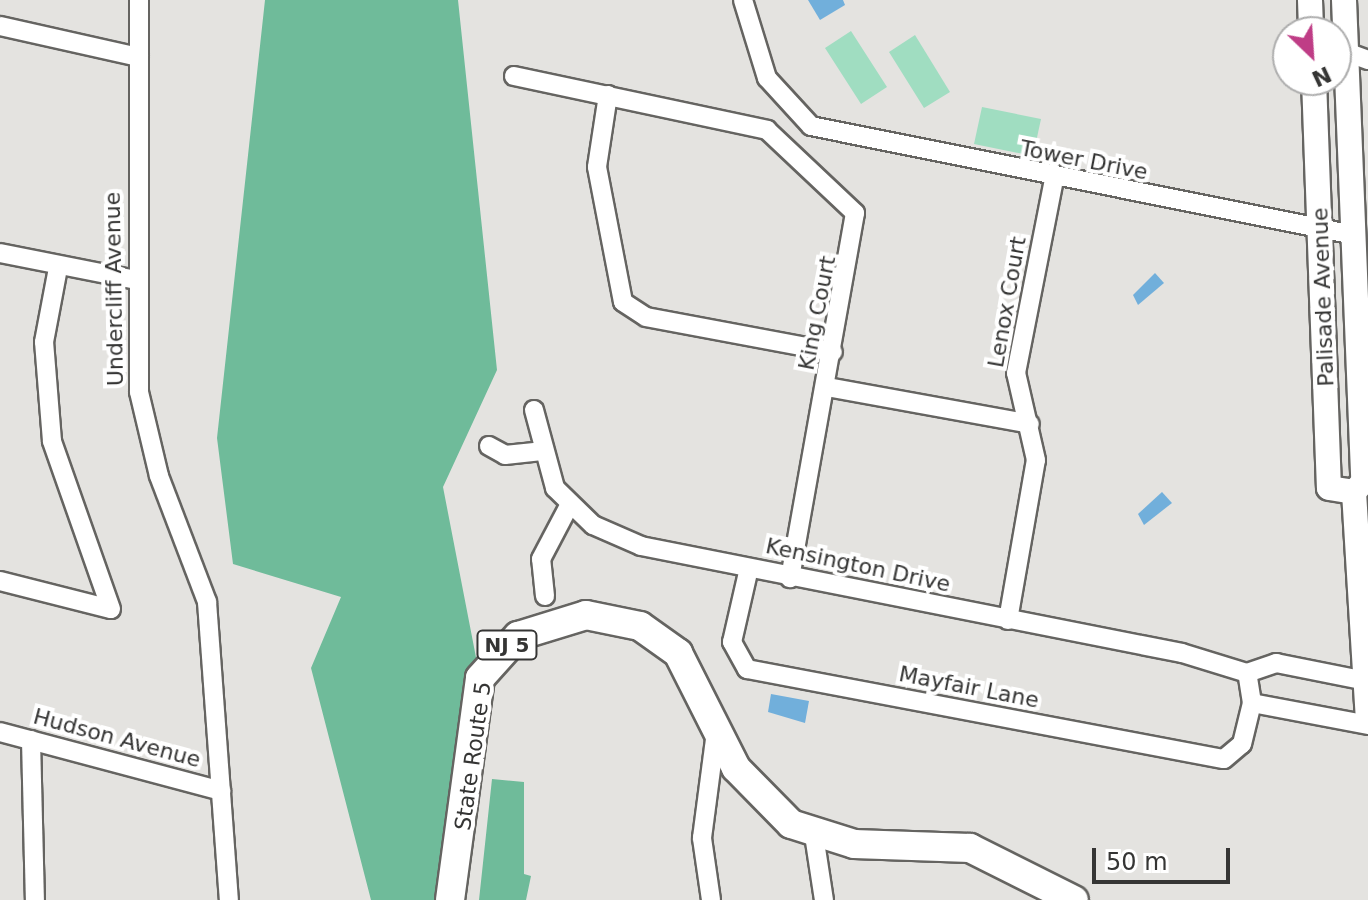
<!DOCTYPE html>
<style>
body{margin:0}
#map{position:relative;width:1368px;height:900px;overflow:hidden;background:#e4e3e0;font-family:"DejaVu Sans",sans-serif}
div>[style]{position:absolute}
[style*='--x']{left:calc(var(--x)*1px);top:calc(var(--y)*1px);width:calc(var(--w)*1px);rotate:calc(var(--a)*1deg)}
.green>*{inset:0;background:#a0ddc1}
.forest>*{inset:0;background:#6fbb9a}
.water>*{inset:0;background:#71afdb}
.roads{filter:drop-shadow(2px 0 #656461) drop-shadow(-2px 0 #656461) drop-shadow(0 2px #656461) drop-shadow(0 -2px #656461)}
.minor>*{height:18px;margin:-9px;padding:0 9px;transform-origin:9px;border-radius:9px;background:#fff}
.secondary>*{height:24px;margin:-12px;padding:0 12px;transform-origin:12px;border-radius:12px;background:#fff}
.primary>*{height:28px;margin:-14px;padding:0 14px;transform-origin:14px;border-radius:14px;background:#fff}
span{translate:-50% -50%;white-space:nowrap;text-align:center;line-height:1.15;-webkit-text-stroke:8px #fff;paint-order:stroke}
.shield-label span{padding:2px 6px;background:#fff;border:2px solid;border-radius:6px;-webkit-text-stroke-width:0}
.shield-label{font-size:20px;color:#353534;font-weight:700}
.street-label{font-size:22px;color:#353534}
.north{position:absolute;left:1272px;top:16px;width:80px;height:80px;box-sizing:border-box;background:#fff;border:2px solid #aeaeae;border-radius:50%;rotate:155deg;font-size:22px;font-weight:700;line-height:32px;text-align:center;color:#353534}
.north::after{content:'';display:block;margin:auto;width:28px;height:36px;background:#bf3d86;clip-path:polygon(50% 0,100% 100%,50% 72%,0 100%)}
.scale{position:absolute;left:1092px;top:848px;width:138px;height:36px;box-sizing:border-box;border:4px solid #353534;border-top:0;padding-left:10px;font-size:24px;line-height:28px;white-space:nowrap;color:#353534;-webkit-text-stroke:6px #fff;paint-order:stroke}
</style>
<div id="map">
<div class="green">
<i style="clip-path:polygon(851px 31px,887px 87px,861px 104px,825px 48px)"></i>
<i style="clip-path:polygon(915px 35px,950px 92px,924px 108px,889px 52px)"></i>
<i style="clip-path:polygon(982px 107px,1041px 119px,1033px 156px,974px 144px)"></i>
</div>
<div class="forest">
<i style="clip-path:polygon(265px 0,458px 0,497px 370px,443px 487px,480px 678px,450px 900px,371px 900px,311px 668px,341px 597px,233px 564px,217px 438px)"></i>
<i style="clip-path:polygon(492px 779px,524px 782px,524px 874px,531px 876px,526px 900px,479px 900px)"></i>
</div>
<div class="water">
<i style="clip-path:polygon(808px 0,843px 0,845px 5px,820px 20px)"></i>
<i style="clip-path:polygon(1155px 273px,1164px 283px,1138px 305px,1133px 295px)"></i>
<i style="clip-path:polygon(1162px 492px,1172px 503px,1144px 525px,1138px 514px)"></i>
<i style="clip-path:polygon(771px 694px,809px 701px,805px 723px,768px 712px)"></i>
</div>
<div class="roads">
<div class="minor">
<i style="--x:139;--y:0;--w:392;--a:90"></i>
<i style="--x:139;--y:392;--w:86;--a:76.6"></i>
<i style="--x:159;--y:476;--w:135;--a:69.1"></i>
<i style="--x:207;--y:602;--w:299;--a:85.8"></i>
<i style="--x:743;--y:0;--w:82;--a:72.9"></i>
<i style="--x:767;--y:78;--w:65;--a:47.5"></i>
<i style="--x:811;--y:126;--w:549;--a:11.35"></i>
<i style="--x:0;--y:26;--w:142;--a:12.6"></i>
<i style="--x:1338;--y:49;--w:32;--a:20"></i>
<i style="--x:514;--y:76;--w:259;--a:12"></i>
<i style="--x:767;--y:130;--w:121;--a:43.3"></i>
<i style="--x:855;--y:213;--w:371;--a:100.1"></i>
<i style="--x:608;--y:95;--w:73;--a:98.7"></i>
<i style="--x:597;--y:167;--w:137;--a:79.1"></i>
<i style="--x:623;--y:302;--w:27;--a:33"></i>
<i style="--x:646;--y:317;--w:190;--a:10.6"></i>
<i style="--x:0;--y:253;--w:139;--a:11.2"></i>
<i style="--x:827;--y:387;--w:206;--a:10.3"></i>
<i style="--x:534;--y:410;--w:81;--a:74.9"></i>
<i style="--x:555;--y:488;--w:53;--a:44.2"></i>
<i style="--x:593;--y:525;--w:52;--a:23.6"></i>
<i style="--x:641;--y:546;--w:551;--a:11.19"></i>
<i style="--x:1182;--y:653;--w:68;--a:17.1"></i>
<i style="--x:1247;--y:673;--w:31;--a:-19"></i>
<i style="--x:1276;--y:663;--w:92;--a:11.3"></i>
<i style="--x:489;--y:446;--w:18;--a:29"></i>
<i style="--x:505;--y:455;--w:37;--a:-6"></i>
<i style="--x:749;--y:568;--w:76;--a:102.9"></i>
<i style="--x:732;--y:642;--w:31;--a:61"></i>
<i style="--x:747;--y:669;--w:485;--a:10.7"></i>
<i style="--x:1224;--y:759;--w:23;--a:-40"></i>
<i style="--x:1242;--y:744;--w:42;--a:-76.3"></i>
<i style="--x:1252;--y:703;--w:30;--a:-99"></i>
<i style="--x:0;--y:581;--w:114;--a:14.2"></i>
<i style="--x:111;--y:609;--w:178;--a:-109.4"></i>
<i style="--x:52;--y:441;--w:99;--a:-94.6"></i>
<i style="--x:44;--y:342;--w:75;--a:-79.3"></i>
<i style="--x:545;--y:596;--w:37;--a:-96"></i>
<i style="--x:541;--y:559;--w:60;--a:-62.2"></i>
<i style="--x:1008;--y:620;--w:162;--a:-80.1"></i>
<i style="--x:1036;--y:460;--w:89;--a:-102.9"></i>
<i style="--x:1016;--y:373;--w:198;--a:-78.9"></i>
<i style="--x:1252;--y:703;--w:118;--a:10.7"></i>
<i style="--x:0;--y:732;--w:229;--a:14.9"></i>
<i style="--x:31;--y:740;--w:160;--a:88.6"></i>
<i style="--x:814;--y:835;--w:66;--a:81.3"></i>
<i style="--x:711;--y:900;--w:63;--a:-98.3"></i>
<i style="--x:702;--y:838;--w:108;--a:-82.5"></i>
</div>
<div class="secondary">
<i style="--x:1310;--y:0;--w:32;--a:88"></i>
<i style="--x:1344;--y:0;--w:482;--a:87.7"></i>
<i style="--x:1363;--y:482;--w:13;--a:132"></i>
<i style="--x:1354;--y:492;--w:229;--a:86.5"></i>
<i style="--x:1314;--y:80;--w:408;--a:87.9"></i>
<i style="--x:1329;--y:488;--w:25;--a:9"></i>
</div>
<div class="primary">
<i style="--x:450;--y:900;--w:224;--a:-82.3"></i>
<i style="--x:480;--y:678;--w:57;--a:-47.9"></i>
<i style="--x:518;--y:636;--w:71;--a:-17.2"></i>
<i style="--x:586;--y:615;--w:55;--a:11.5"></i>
<i style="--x:640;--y:626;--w:47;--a:35.4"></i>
<i style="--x:678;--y:653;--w:129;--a:63.2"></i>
<i style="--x:736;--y:768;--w:78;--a:45.5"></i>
<i style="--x:791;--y:824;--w:66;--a:17.6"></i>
<i style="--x:854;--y:844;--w:116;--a:2"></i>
<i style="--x:970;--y:848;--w:116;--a:26.6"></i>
</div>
</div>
<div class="shield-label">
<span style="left:507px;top:645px">NJ 5</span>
</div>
<div class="street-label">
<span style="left:1084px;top:160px;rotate:11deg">Tower Drive</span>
<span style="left:114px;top:289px;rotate:-91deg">Undercliff Avenue</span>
<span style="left:1323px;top:297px;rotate:-92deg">Palisade Avenue</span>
<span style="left:1007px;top:302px;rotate:-80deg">Lenox Court</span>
<span style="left:817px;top:313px;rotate:-79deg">King Court</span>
<span style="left:858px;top:565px;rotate:12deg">Kensington Drive</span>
<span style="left:969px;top:687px;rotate:11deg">Mayfair Lane</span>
<span style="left:117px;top:738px;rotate:15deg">Hudson Avenue</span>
<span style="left:473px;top:756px;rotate:-82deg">State Route 5</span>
</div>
<div class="north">N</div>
<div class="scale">50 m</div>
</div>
